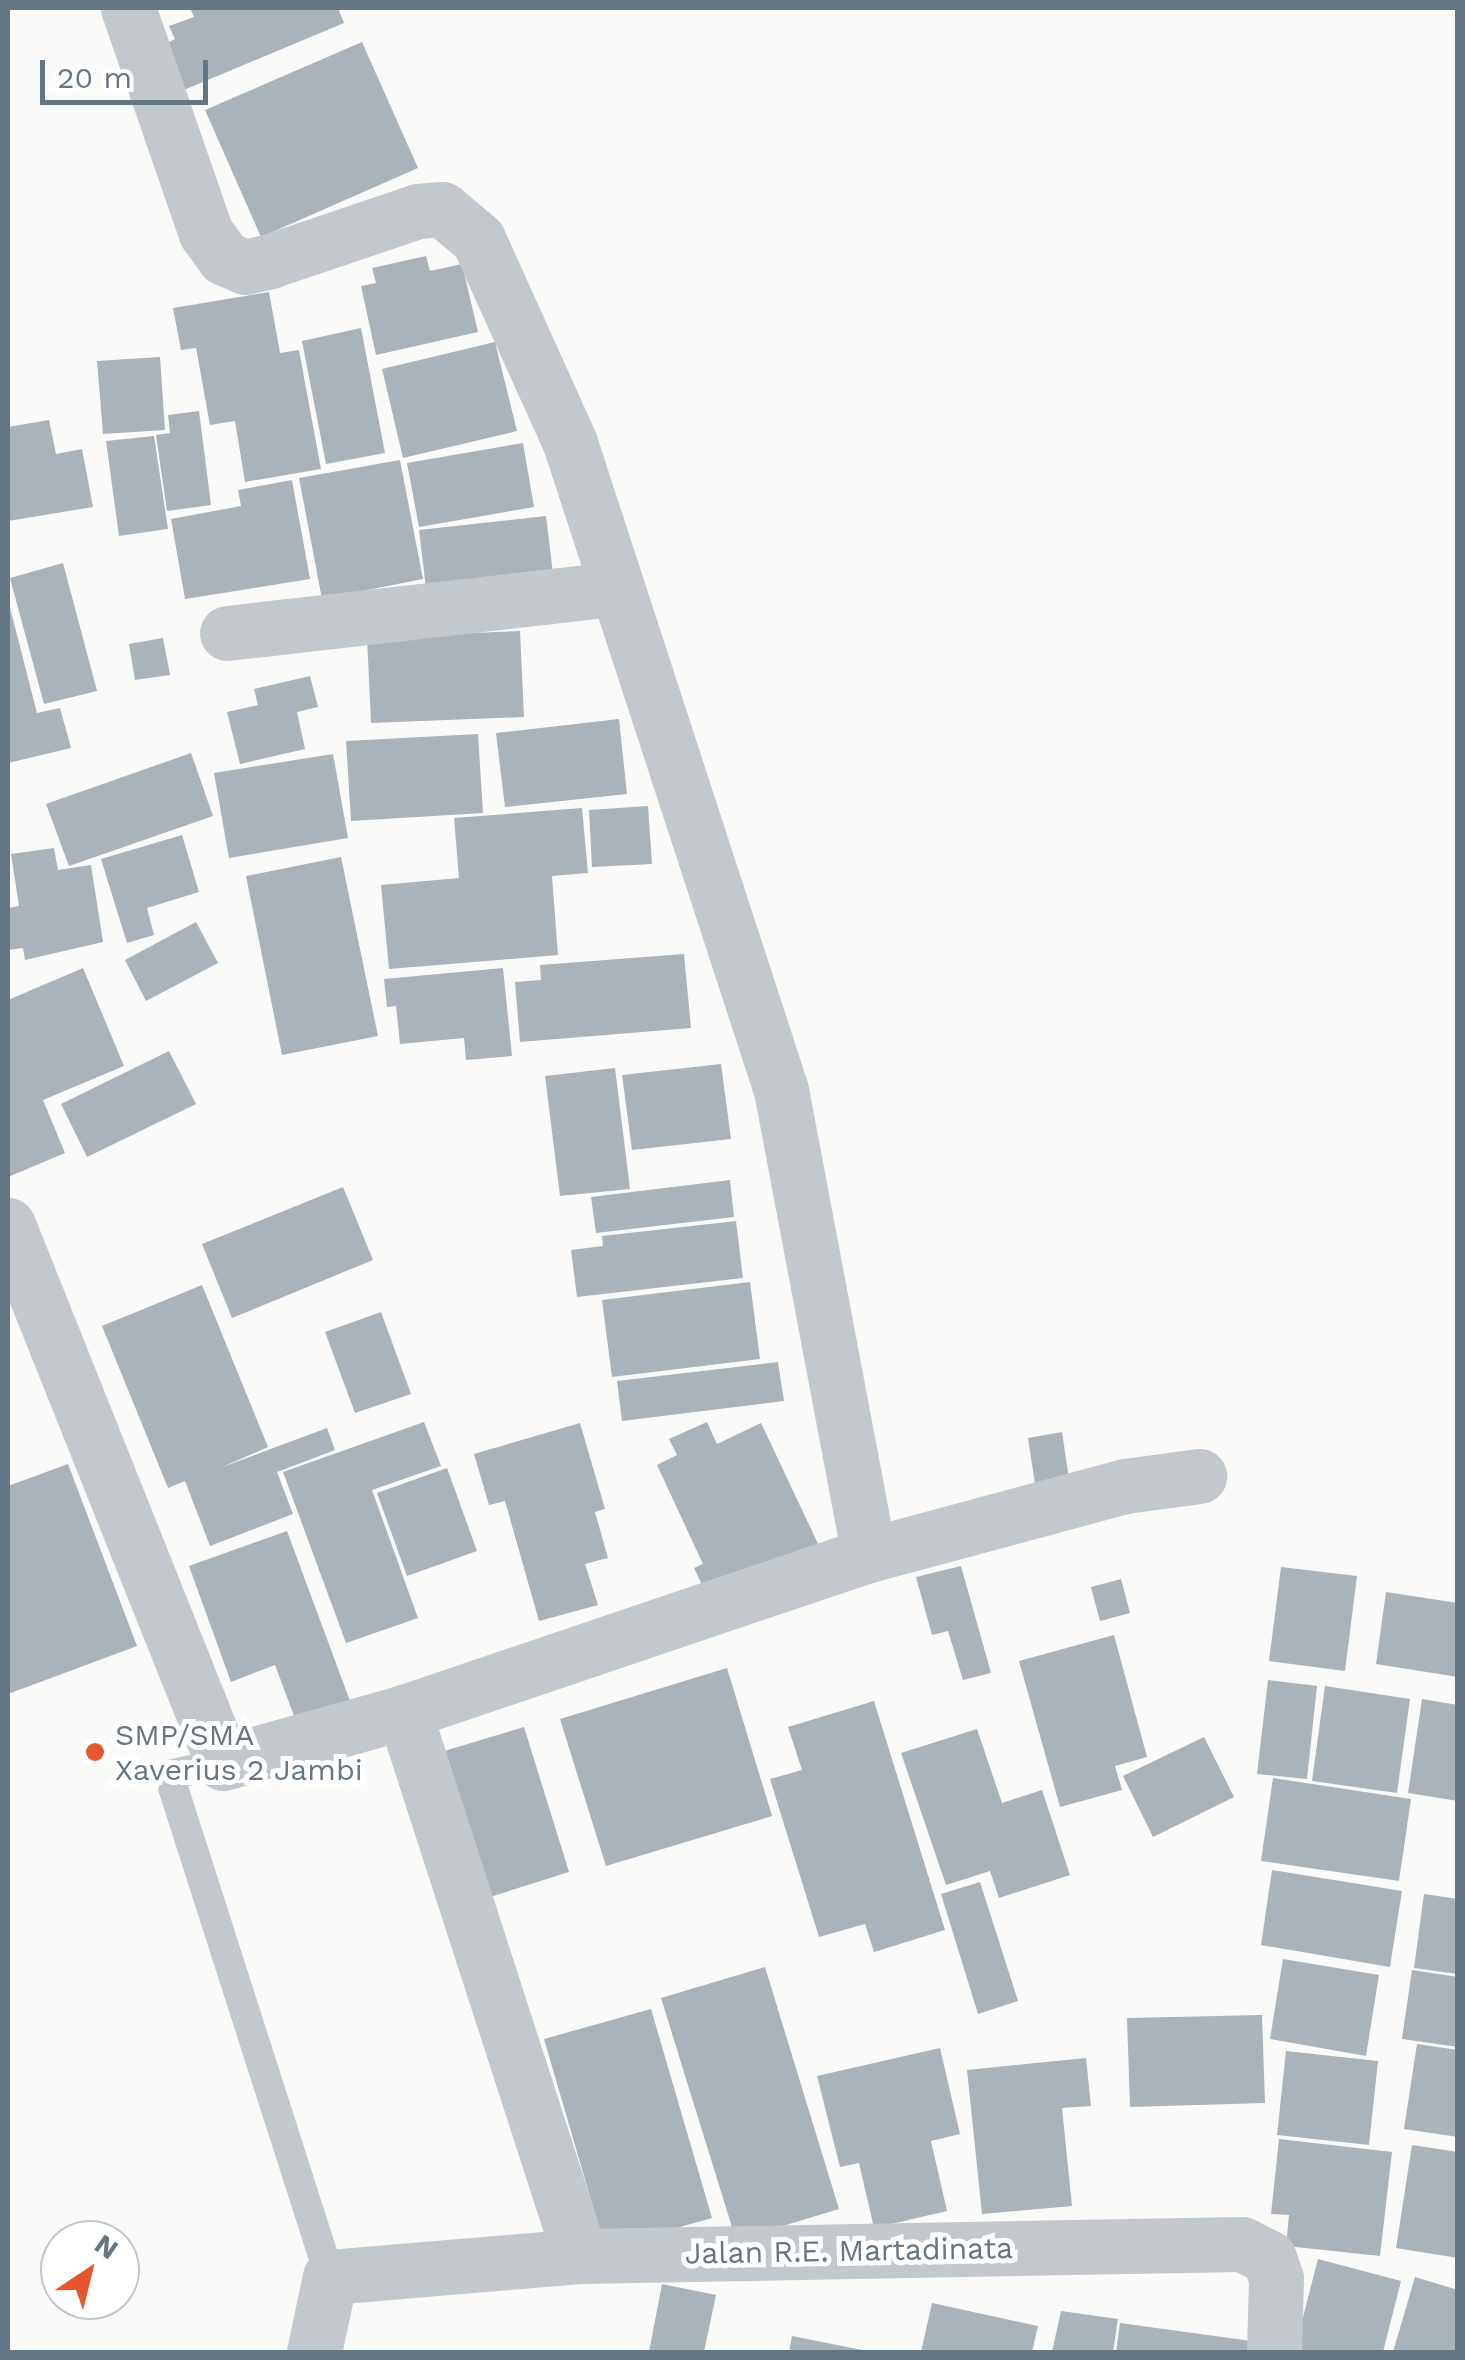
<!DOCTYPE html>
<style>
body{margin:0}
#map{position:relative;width:1465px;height:2360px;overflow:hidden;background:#fafaf8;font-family:"Work Sans",sans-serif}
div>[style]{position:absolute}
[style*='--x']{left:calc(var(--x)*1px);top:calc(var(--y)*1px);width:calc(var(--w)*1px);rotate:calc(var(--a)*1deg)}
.building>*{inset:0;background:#aab3b9}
.service>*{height:30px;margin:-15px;padding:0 15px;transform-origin:15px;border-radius:15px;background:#c3c8cc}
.minor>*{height:55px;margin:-27.5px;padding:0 27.5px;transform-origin:27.5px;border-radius:27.5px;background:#c3c8cc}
.dots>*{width:28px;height:28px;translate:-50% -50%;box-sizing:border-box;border:5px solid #fff;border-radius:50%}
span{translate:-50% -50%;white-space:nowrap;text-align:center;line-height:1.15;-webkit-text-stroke:10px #fff;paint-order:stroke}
.poi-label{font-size:30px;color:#657683}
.left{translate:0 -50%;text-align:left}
.street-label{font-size:30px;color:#657683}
.frame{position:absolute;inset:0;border:10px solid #657683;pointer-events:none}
.north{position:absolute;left:40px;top:2220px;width:100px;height:100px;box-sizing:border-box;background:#fff;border:2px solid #c1c8cd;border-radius:50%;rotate:35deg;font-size:28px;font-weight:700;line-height:40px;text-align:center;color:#657683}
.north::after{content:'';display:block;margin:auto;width:35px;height:45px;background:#e4572e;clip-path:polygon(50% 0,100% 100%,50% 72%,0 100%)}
.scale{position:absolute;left:40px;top:60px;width:168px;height:45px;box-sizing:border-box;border:5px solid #657683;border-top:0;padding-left:12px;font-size:30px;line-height:35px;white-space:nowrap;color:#657683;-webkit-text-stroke:8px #fff;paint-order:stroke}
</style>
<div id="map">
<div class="building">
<i style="clip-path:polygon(190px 8px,338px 8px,344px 23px,172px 95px,153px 50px,175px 39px,169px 26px,194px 17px)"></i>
<i style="clip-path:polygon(362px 42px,418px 168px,261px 237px,205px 110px)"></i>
<i style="clip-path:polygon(426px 256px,430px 271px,462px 264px,478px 332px,376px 355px,361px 286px,376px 283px,372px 268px)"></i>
<i style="clip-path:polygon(269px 292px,280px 353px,299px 350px,321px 469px,245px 482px,235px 421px,210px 425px,196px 348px,181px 350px,173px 308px)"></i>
<i style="clip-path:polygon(361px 328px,385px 453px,326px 464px,302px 341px)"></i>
<i style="clip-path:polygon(495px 342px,517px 431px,403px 458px,382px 369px)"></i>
<i style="clip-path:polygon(160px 357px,165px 430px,103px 434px,97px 361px)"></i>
<i style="clip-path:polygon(199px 411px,211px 505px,167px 511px,156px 435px,170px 433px,168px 415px)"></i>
<i style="clip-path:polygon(49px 420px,56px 454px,82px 449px,93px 507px,8px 521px,8px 427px)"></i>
<i style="clip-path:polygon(154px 436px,168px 529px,119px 536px,106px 441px)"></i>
<i style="clip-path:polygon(523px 443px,534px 507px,419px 527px,407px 463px)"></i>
<i style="clip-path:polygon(400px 460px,423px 579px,322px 599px,299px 478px)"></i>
<i style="clip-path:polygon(292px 480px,310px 579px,185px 599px,171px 519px,241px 506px,238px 490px)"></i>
<i style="clip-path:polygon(546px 516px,555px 590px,428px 605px,419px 530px)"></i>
<i style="clip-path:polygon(63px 563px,97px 691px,44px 704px,10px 578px)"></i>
<i style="clip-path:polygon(8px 600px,37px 713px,60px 708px,71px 748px,8px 763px)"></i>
<i style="clip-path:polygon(520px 631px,524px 717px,371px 723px,367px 637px)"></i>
<i style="clip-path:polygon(163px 638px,170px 675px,135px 680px,129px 644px)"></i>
<i style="clip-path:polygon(310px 676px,318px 707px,297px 712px,305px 749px,240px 764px,227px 712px,258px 705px,254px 689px)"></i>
<i style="clip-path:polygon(619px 719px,627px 794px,505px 807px,496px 733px)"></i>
<i style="clip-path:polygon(478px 734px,483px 813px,351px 821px,346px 741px)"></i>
<i style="clip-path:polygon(191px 753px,213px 816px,69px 866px,46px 804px)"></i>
<i style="clip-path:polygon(333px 754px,348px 838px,229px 858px,214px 773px)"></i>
<i style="clip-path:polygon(648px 806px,652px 864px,592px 867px,589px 810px)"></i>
<i style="clip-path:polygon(582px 808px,588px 873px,552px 876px,558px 955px,389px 969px,381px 885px,459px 878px,454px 818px)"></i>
<i style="clip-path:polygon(182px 835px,199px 892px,147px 908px,154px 935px,127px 943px,101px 859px)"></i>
<i style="clip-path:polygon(54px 848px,58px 870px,91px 865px,103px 942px,25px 960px,23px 948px,8px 950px,8px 908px,19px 906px,11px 854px)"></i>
<i style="clip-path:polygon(341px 857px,378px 1036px,282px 1055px,246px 876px)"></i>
<i style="clip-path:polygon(196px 922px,218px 963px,146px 1001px,125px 960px)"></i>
<i style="clip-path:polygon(684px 954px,691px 1028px,520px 1042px,515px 982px,541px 980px,540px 965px)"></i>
<i style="clip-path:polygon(83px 968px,124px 1066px,43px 1100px,65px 1153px,8px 1177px,8px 1000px)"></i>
<i style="clip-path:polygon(503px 968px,512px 1056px,466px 1060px,464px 1038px,400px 1044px,396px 1006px,387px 1007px,384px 979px)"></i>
<i style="clip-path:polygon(169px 1051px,196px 1104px,87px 1157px,61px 1104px)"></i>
<i style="clip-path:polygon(721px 1064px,731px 1139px,632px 1150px,622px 1075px)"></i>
<i style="clip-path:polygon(615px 1068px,630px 1189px,560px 1196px,545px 1076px)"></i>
<i style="clip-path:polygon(730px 1180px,734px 1217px,596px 1233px,591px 1197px)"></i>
<i style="clip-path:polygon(343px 1187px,373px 1260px,232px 1318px,202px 1244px)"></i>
<i style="clip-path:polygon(736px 1221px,743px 1278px,577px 1297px,571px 1250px,603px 1246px,602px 1236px)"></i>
<i style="clip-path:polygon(750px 1282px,760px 1359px,612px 1377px,602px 1300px)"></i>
<i style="clip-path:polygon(202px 1285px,268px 1447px,220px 1468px,327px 1428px,335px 1450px,277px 1472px,293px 1514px,210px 1546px,185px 1481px,168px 1488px,102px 1326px)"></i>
<i style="clip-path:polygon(381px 1312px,411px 1394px,355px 1413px,325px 1332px)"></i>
<i style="clip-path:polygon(778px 1362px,784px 1401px,622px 1421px,617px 1381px)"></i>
<i style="clip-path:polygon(424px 1422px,441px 1466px,372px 1490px,418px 1618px,346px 1643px,283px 1472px)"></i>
<i style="clip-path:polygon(707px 1422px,717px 1444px,761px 1423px,820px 1548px,709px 1600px,694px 1568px,703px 1564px,657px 1465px,677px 1455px,669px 1439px)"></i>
<i style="clip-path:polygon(580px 1423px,605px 1509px,595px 1512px,608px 1558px,585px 1564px,598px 1605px,539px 1621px,505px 1501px,489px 1505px,474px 1454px)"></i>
<i style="clip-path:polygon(1062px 1432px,1069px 1479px,1035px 1484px,1028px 1438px)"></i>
<i style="clip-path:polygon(68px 1464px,137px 1646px,8px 1694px,8px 1486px)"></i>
<i style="clip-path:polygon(447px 1468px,477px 1551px,407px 1576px,377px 1493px)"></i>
<i style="clip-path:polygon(287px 1531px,350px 1701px,296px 1721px,275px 1665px,231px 1682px,189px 1566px)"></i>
<i style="clip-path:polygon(961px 1566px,991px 1673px,963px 1680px,948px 1631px,932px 1635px,916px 1577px)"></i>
<i style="clip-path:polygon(1281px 1567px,1357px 1576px,1345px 1671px,1269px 1661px)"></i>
<i style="clip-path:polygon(1121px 1579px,1130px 1613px,1100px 1621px,1091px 1587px)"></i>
<i style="clip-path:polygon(1386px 1592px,1458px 1603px,1458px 1677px,1376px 1664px)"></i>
<i style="clip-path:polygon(1114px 1635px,1147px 1757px,1115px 1766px,1122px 1790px,1060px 1807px,1019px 1661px)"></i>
<i style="clip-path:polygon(727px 1668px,772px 1816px,606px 1866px,560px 1719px)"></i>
<i style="clip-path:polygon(1268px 1680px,1317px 1686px,1307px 1779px,1257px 1774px)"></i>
<i style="clip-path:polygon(1325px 1686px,1410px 1699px,1397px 1793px,1312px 1781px)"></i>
<i style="clip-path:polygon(1422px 1699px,1458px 1705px,1458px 1801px,1408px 1793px)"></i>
<i style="clip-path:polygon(874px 1701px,945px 1930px,874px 1952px,865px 1924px,819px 1937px,770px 1779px,802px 1770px,788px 1727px)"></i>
<i style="clip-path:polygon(524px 1727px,569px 1872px,487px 1898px,441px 1752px)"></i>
<i style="clip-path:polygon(977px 1729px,1002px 1803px,1042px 1790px,1070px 1875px,999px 1898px,990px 1871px,946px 1885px,901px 1753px)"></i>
<i style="clip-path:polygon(1204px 1737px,1234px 1797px,1153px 1837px,1123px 1776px)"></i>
<i style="clip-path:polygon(1273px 1778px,1411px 1799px,1399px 1881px,1261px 1861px)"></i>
<i style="clip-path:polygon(1272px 1870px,1402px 1891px,1390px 1967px,1261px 1945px)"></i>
<i style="clip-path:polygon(980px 1882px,1018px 2001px,978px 2014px,941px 1894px)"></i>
<i style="clip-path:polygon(1424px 1894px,1458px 1899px,1458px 1974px,1414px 1968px)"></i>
<i style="clip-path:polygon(1283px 1959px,1379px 1975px,1366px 2056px,1270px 2039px)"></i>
<i style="clip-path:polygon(765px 1967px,839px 2209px,736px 2240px,661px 1998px)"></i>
<i style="clip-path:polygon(1412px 1970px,1458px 1977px,1458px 2047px,1402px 2039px)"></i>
<i style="clip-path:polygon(651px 2009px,712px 2218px,605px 2248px,544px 2039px)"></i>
<i style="clip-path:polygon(1262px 2015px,1265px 2103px,1130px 2107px,1127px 2018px)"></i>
<i style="clip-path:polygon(1417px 2044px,1458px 2050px,1458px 2137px,1404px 2129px)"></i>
<i style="clip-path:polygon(940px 2048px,960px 2134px,931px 2141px,947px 2211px,874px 2228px,859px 2163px,840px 2167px,817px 2076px)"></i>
<i style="clip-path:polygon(1286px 2051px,1378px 2061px,1369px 2145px,1277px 2135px)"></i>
<i style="clip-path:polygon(1086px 2058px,1091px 2106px,1062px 2108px,1072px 2206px,982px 2214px,967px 2070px)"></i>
<i style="clip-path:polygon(1279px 2139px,1392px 2152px,1380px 2256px,1286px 2246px,1289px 2215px,1271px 2214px)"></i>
<i style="clip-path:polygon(1412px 2145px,1458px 2152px,1458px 2258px,1396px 2248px)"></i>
<i style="clip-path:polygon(1318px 2259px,1401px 2281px,1383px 2352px,1294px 2352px)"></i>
<i style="clip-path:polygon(1415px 2277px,1458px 2290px,1458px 2352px,1393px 2352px)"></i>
<i style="clip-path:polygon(662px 2284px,716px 2295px,704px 2352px,649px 2352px)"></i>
<i style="clip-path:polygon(932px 2303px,1038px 2326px,1032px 2352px,921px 2352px)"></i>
<i style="clip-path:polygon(1061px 2311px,1118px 2319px,1113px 2352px,1052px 2352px)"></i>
<i style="clip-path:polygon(1120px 2323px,1266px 2343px,1265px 2352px,1116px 2352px)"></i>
<i style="clip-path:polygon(792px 2336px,867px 2351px,867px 2352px,789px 2352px)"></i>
</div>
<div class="service">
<i style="--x:223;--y:1763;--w:55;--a:167.5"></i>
<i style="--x:169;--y:1775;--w:527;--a:72.22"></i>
</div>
<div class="minor">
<i style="--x:128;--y:8;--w:238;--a:70.9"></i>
<i style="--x:206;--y:233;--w:31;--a:54"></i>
<i style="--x:224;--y:258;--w:23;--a:23"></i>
<i style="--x:245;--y:267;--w:26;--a:-13"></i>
<i style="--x:270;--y:261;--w:156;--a:-18.7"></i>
<i style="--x:418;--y:211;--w:24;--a:-5"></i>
<i style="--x:442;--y:209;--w:47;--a:39.8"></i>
<i style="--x:478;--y:239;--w:224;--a:65.7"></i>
<i style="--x:570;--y:443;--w:681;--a:71.94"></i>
<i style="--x:781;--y:1090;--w:473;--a:79.3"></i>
<i style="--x:227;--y:633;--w:391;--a:-6.5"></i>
<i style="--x:8;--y:1225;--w:579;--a:68.22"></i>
<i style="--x:223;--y:1763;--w:188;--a:-15.7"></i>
<i style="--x:580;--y:2256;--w:572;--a:-107.93"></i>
<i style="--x:404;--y:1712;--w:491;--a:-18.7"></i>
<i style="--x:869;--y:1555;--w:265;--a:-15.1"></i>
<i style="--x:1125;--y:1486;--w:75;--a:-7.7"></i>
<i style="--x:314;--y:2352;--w:77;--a:-78"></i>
<i style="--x:330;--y:2277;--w:251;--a:-4.8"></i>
<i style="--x:580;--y:2256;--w:662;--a:-1.04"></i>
<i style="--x:1242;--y:2244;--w:30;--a:27"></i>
<i style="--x:1269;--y:2258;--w:21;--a:71"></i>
<i style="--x:1276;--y:2278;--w:74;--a:91.5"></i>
</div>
<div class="dots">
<i style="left:95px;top:1752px;background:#e4572e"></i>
</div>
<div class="poi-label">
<span class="left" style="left:115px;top:1752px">SMP/SMA<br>Xaverius 2 Jambi</span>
</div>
<div class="street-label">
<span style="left:849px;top:2251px;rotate:-1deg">Jalan R.E. Martadinata</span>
</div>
<div class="frame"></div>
<div class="north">N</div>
<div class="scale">20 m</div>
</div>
